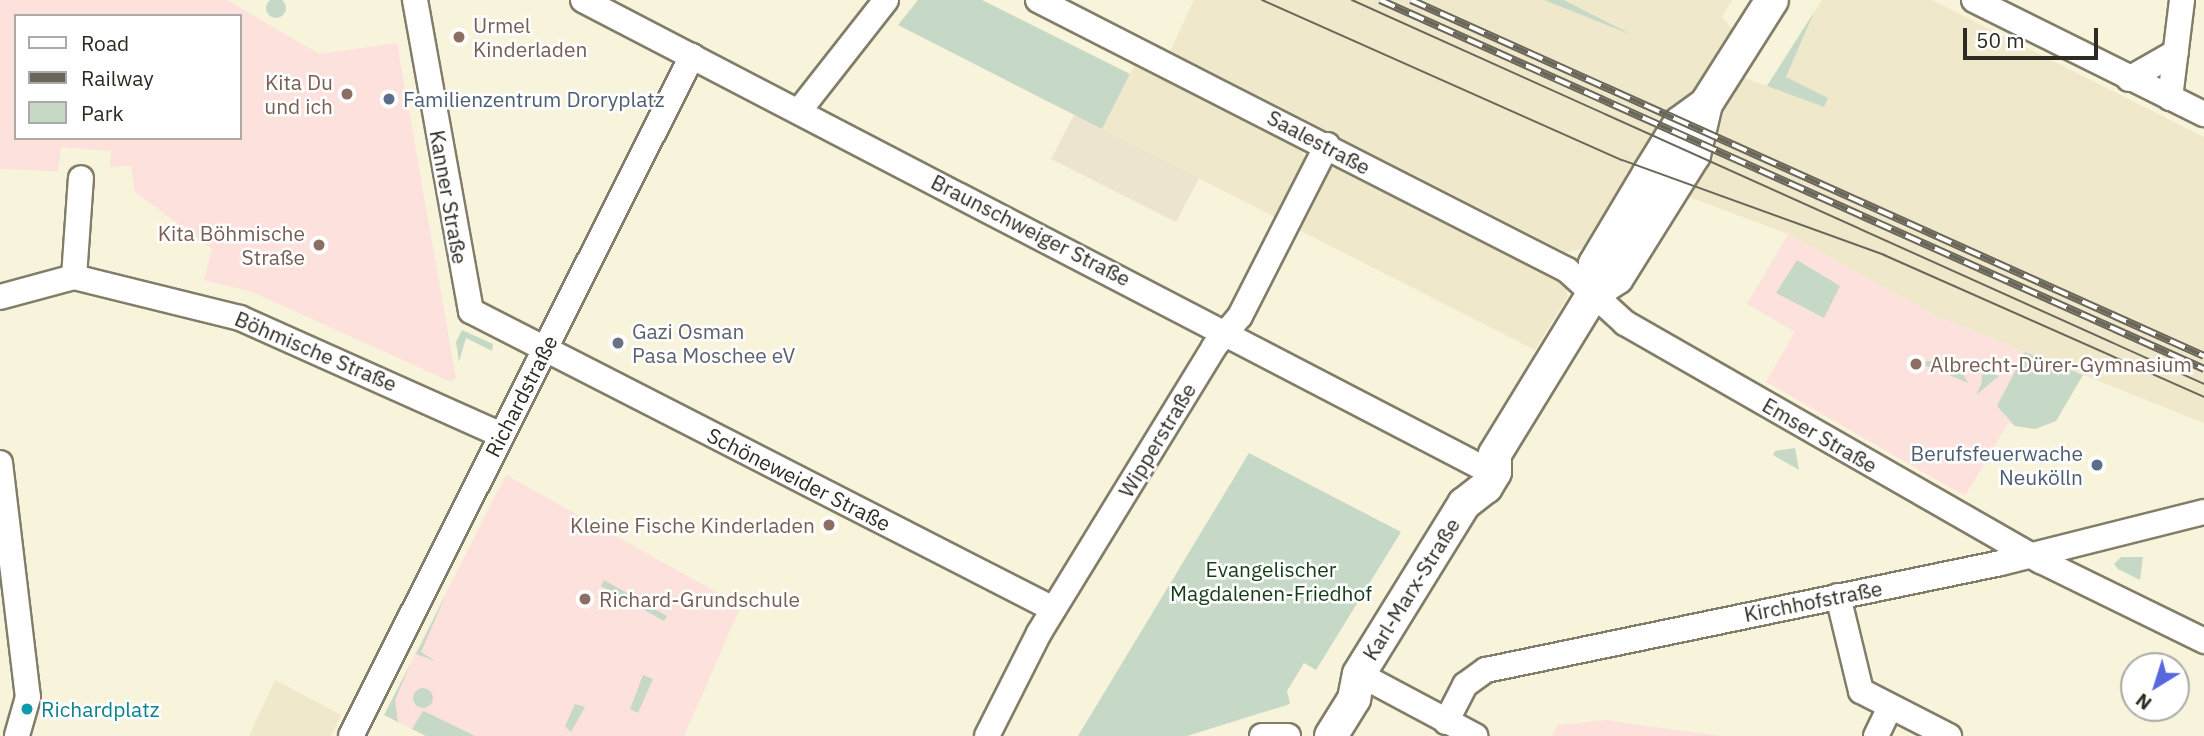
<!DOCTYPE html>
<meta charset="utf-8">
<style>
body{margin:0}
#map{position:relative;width:2204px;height:736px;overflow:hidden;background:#f8f3db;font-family:"IBM Plex Sans",sans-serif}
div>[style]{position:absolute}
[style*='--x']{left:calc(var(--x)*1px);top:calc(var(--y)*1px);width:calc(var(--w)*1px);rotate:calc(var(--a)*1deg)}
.built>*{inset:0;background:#efe8ca}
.industrial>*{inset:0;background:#ece4ce}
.education>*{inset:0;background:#fce1dc}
.green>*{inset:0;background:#c6d9c6}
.round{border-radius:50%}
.roads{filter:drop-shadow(2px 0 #827d68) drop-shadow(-2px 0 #827d68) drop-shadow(0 2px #827d68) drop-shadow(0 -2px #827d68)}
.minor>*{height:24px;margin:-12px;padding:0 12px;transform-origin:12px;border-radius:12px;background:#fff}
.major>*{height:32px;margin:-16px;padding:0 16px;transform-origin:16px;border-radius:16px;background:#fff}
.tram>*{height:2px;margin:-1px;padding:0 1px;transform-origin:1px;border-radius:1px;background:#6a675a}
.rail>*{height:8px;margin-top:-4px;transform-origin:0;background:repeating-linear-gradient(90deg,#fff 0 16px,#6a675a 0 32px);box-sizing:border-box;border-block:2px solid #6a675a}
.dots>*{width:19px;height:19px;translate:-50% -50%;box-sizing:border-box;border:4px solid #fff;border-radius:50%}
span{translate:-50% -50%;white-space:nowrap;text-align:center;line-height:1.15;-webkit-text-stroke:5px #fff;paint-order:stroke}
.education-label{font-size:21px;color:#785e54}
.left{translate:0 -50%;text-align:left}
.right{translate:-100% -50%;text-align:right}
.service-label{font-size:21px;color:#4e5e75}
.street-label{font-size:21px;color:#2d2b22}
.worship-label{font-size:21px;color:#5b616d}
.park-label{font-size:21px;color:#153b18}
.culture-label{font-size:21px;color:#0d838f}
.legend{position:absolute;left:14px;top:14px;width:228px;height:126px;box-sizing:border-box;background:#fff;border:2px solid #abaaa7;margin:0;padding:9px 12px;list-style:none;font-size:21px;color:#2d2b22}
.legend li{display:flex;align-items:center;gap:14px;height:35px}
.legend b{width:35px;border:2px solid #abaaa7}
.north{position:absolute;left:2120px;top:652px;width:70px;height:70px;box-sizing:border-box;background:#fff;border:2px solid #abaaa7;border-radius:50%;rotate:218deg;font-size:19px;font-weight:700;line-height:28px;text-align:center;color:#2d2b22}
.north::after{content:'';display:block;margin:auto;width:24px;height:32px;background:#5867dd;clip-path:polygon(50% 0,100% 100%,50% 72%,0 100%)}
.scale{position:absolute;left:1963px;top:28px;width:135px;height:32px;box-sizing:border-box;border:4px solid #2d2b22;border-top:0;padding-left:9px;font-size:21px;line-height:24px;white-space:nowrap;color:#2d2b22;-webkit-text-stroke:5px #fff;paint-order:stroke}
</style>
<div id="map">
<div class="built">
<i style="clip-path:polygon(1194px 0,1544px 0,1623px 31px,1564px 0,1732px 0,1722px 17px,1734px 32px,1714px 67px,1767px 86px,1822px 0,1932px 0,2204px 137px,2204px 423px,1938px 317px,1788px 234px,1625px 173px,1629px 184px,1587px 248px,1566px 252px,1196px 64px,1168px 56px)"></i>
<i style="clip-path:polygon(1135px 65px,1303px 151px,1306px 167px,1275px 217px,1102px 129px)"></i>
<i style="clip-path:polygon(1337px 168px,1565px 284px,1568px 296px,1535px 350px,1299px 230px,1315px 186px,1327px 169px)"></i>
<i style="clip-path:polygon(275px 680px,341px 715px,331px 736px,249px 736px)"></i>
</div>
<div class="industrial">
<i style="clip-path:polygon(1074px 115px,1199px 178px,1176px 222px,1051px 159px)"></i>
</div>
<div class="education">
<i style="clip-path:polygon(evenodd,0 0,227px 0,319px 54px,397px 43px,456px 378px,451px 382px,250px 291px,204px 280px,212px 249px,135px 192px,131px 166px,110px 167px,111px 151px,61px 147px,58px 171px,0 169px,0 0,16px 16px,240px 16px,240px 138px,16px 138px,16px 16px)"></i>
<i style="clip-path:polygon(1788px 234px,1938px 317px,2083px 375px,2056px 421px,2035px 429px,2008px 423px,1965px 496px,1766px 382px,1795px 332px,1747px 304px)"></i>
<i style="clip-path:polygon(506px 475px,741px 606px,684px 736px,426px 736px,384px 715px)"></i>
<i style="clip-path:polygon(1607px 720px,1645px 726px,1721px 736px,1552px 736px,1558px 725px)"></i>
</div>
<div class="green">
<i class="round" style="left:266px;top:-2px;width:20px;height:20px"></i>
<i style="clip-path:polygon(918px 0,982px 0,1130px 74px,1102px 129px,898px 25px)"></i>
<i style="clip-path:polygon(1544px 0,1564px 0,1632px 35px)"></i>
<i style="clip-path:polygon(1814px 12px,1786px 77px,1828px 98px,1824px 107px,1767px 86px)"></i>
<i style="clip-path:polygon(1797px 260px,1840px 286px,1824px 318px,1776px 293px)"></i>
<i style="clip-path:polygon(462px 330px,493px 344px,492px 351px,466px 338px,459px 362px,456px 342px)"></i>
<i style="clip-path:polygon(2025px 352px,2083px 375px,2056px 421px,2035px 429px,2015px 426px,1997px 406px)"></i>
<i style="clip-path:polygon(1955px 358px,1968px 383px,1922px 364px,1923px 362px)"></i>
<i style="clip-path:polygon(1983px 369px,1999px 376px,1976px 395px,1981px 385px)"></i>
<i style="clip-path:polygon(1795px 448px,1799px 470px,1773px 455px,1775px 451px)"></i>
<i style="clip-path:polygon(1249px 453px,1401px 532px,1316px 670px,1304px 663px,1287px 691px,1290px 704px,1187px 736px,1078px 736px)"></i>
<i style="clip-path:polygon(2121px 557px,2143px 557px,2140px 580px,2118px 569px,2114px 564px)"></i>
<i style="clip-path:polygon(604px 580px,667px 616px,664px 621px,601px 586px)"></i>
<i style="clip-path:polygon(447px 592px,421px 652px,435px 661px,416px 654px)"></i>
<i style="clip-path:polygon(410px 665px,395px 700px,398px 722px,384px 715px)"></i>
<i style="clip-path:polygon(643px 675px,653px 679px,638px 713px,630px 709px)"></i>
<i class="round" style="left:413px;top:688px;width:20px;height:20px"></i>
<i style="clip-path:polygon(575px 704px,585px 707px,571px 732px,565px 726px)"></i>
<i style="clip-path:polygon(423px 711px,426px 712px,475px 736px,426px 736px,412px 729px)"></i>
</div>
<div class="roads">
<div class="minor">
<i style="--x:415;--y:0;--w:316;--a:79.8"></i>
<i style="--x:471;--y:311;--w:654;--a:27.11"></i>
<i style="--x:583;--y:0;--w:1008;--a:27.48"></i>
<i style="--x:1038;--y:0;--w:594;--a:27.04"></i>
<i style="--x:1567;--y:270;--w:79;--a:42.4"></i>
<i style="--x:1625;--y:323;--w:479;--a:29.8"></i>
<i style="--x:2041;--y:561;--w:182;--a:26.1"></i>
<i style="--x:1974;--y:0;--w:257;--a:26.4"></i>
<i style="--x:2129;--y:79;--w:54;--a:-29.9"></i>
<i style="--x:2170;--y:98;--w:99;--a:-83"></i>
<i style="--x:799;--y:111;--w:141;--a:-51.9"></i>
<i style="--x:74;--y:277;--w:99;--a:-86"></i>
<i style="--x:0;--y:297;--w:77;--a:-15.1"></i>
<i style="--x:74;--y:277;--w:171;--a:13.9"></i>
<i style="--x:240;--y:318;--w:286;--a:24.1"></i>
<i style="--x:0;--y:463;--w:236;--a:83.2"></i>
<i style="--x:28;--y:697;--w:40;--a:106"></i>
<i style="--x:1838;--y:596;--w:98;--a:76.4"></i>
<i style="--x:1861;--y:691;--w:99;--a:27.1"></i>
<i style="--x:1359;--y:674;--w:132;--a:28.1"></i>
<i style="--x:1446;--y:722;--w:42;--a:-62.8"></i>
<i style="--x:1465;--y:685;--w:26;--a:-36"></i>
<i style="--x:1486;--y:670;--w:526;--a:-11.74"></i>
<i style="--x:2001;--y:563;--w:209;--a:-14.1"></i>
<i style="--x:351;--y:736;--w:761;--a:-63.37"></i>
<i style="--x:987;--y:736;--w:115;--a:-63.2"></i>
<i style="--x:1039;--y:633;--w:335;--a:-58.5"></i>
<i style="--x:1214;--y:347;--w:40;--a:-50"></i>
<i style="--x:1240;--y:316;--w:192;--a:-63"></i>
<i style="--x:1262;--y:736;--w:26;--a:0"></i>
<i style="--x:1876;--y:736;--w:32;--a:-64"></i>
</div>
<div class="major">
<i style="--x:1593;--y:294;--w:30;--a:-86"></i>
<i style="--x:1595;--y:264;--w:104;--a:-59.2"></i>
<i style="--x:1648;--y:175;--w:61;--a:-58.4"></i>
<i style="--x:1680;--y:123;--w:32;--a:-36"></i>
<i style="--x:1706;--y:104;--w:123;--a:-57.6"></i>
<i style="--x:1331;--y:736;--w:44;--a:-58.1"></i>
<i style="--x:1354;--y:699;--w:25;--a:-79"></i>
<i style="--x:1359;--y:674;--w:200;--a:-58.3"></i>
<i style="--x:1464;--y:504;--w:28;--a:-38"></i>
<i style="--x:1486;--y:487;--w:17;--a:-59"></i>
<i style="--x:1495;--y:472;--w:18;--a:-90"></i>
<i style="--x:1495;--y:454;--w:188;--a:-58.5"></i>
<i style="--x:1593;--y:294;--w:29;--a:-34"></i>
<i style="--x:1617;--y:278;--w:145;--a:-58"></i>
<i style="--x:1694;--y:155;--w:52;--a:-76.8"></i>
</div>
</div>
<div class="tram">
<i style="--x:1262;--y:0;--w:394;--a:24"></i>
<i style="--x:1622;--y:160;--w:279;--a:19.9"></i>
<i style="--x:1884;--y:255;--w:350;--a:23.9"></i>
<i style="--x:1352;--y:0;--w:935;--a:24.26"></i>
</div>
<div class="rail">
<i style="--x:1380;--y:0;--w:903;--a:24.12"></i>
<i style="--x:1411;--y:0;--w:869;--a:24.18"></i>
</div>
<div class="dots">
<i style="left:459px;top:37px;background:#8d6e63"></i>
<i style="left:347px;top:94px;background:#8d6e63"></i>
<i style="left:389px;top:99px;background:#5c6f8a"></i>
<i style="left:319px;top:245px;background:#8d6e63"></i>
<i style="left:618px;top:343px;background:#6b7280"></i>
<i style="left:1916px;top:364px;background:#8d6e63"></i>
<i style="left:2097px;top:465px;background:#5c6f8a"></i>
<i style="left:829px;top:525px;background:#8d6e63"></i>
<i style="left:585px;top:599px;background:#8d6e63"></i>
<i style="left:27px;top:709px;background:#0f9aa8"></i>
</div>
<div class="education-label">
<span class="left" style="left:473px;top:37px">Urmel<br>Kinderladen</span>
<span class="right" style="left:333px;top:94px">Kita Du<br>und ich</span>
<span class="right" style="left:305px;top:245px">Kita Böhmische<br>Straße</span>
<span class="left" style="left:1930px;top:364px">Albrecht-Dürer-Gymnasium</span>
<span class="right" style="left:815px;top:525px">Kleine Fische Kinderladen</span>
<span class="left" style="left:599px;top:599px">Richard-Grundschule</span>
</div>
<div class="service-label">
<span class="left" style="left:403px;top:99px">Familienzentrum Droryplatz</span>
<span class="right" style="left:2083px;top:465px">Berufsfeuerwache<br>Neukölln</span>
</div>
<div class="street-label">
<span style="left:1319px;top:142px;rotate:28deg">Saalestraße</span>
<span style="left:449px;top:197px;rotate:80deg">Kanner Straße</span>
<span style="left:1031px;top:230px;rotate:27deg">Braunschweiger Straße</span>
<span style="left:316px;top:351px;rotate:23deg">Böhmische Straße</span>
<span style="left:521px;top:396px;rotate:-63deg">Richardstraße</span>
<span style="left:1820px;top:435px;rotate:30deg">Emser Straße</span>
<span style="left:1157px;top:440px;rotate:-59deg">Wipperstraße</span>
<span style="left:799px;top:479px;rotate:27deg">Schöneweider Straße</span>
<span style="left:1411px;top:589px;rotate:-58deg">Karl-Marx-Straße</span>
<span style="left:1813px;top:601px;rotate:-11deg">Kirchhofstraße</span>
</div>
<div class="worship-label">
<span class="left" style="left:632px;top:343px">Gazi Osman<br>Pasa Moschee eV</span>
</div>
<div class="park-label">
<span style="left:1271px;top:581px">Evangelischer<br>Magdalenen-Friedhof</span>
</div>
<div class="culture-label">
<span class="left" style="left:41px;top:709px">Richardplatz</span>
</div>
<ul class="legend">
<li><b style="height:9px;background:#fff"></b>Road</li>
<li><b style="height:9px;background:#6a675a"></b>Railway</li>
<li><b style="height:19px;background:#c6d9c6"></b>Park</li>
</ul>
<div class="north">N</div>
<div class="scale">50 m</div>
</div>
